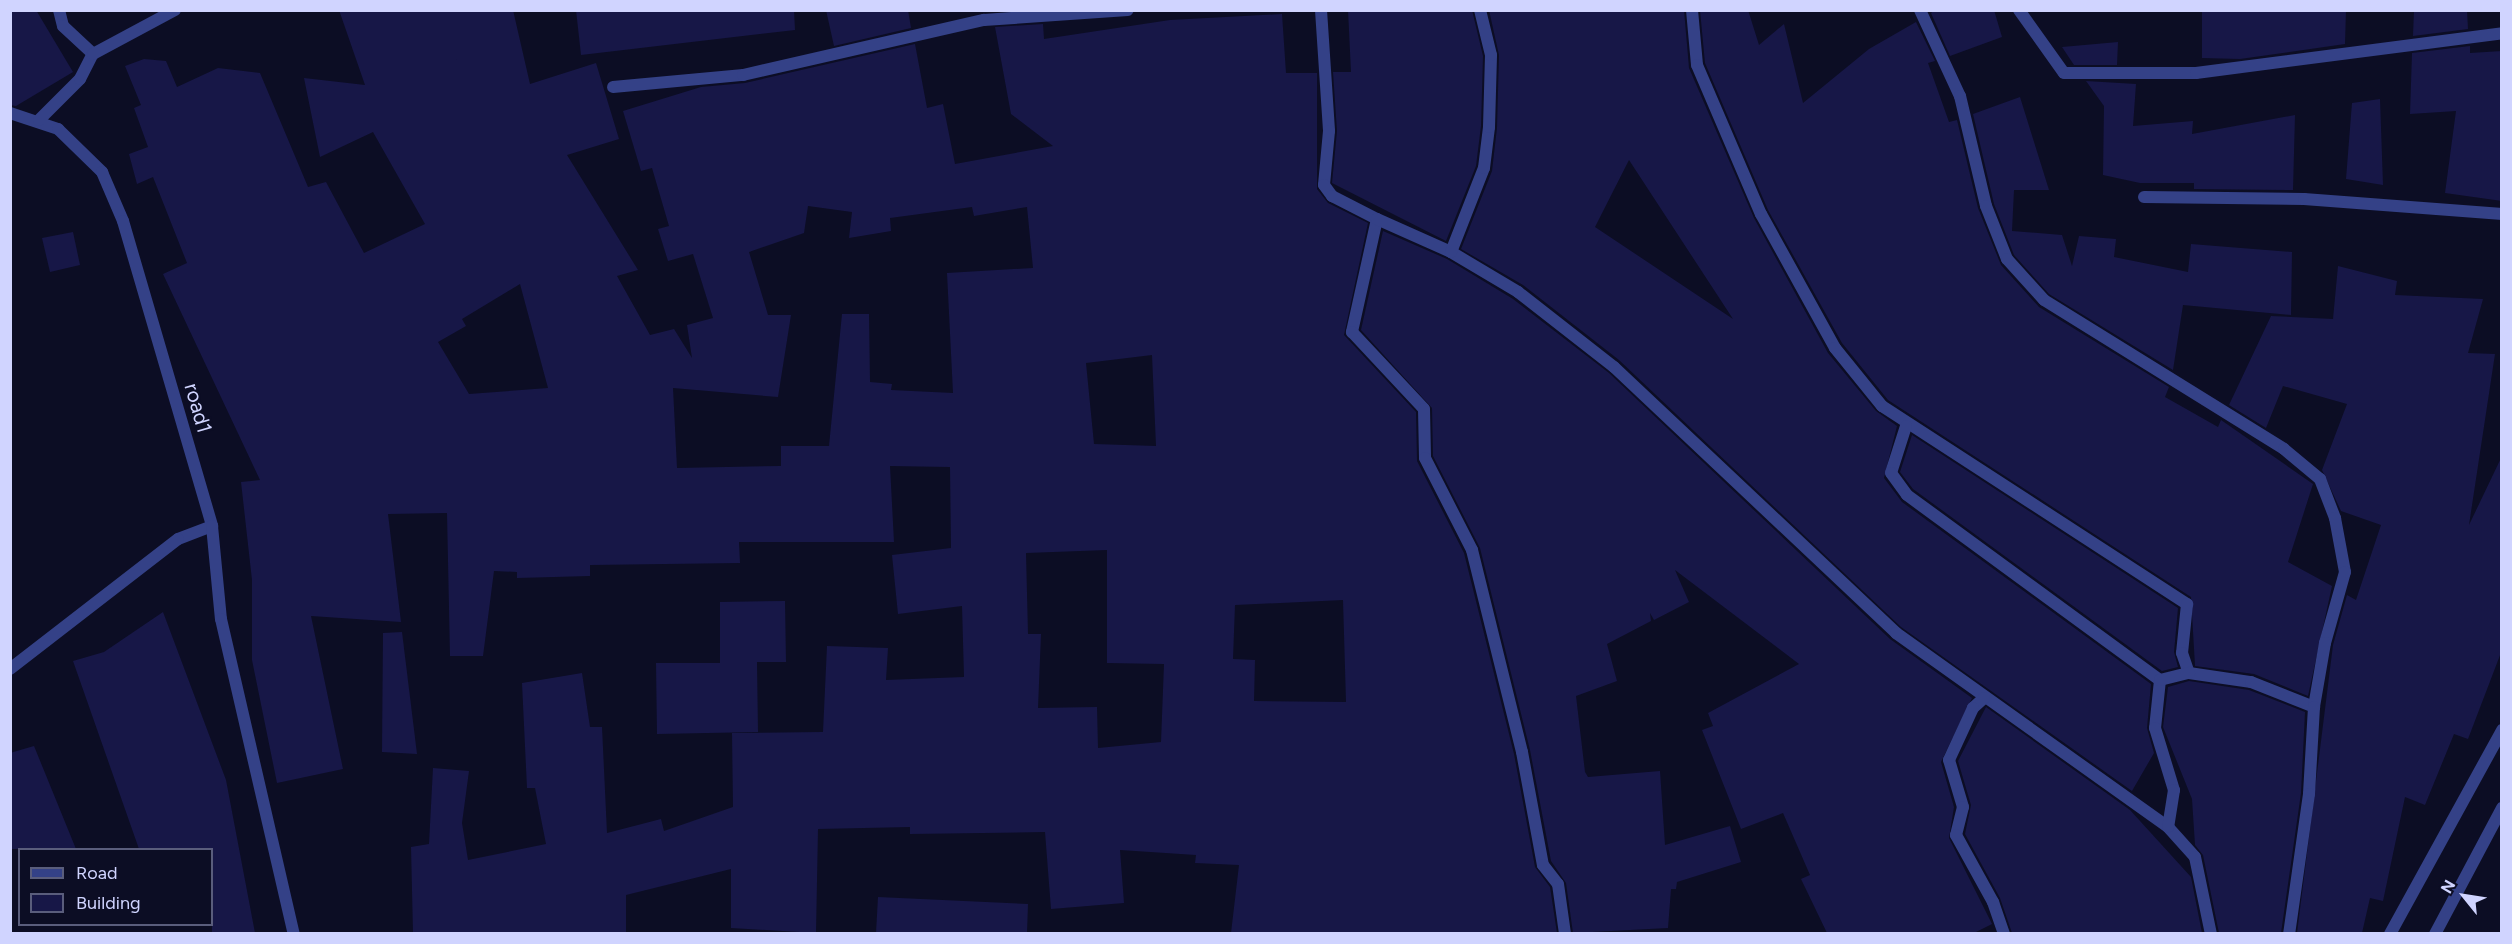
<!DOCTYPE html>
<style>
body{margin:0}
#map{position:relative;width:2512px;height:944px;overflow:hidden;background:#0c0d24;font-family:Figtree,sans-serif}
div>[style]{position:absolute}
[style*='--x']{left:calc(var(--x)*1px);top:calc(var(--y)*1px);width:calc(var(--w)*1px);rotate:calc(var(--a)*1deg)}
.building>*{inset:0;background:#171747}
.minor>*{height:12px;margin:-6px;padding:0 6px;transform-origin:6px;border-radius:6px;background:#344187}
span{translate:-50% -50%;white-space:nowrap;text-align:center;line-height:1.15;-webkit-text-stroke:5px #0c0d24;paint-order:stroke}
.street-label{font-size:21px;color:#d0d4ff}
.frame{position:absolute;inset:0;border:12px solid #d0d4ff;pointer-events:none}
.legend{position:absolute;left:18px;top:848px;width:195px;height:78px;box-sizing:border-box;background:#0c0d24;border:2px solid #5a5d7c;margin:0;padding:8px 10px;list-style:none;font-size:18px;color:#d0d4ff}
.legend li{display:flex;align-items:center;gap:12px;height:30px}
.legend b{width:30px;border:2px solid #5a5d7c}
.north{position:absolute;left:2434px;top:866px;width:60px;height:60px;-webkit-text-stroke:4px #0c0d24;paint-order:stroke;rotate:300deg;font-size:16px;font-weight:700;line-height:24px;text-align:center;color:#d0d4ff}
.north::after{content:'';display:block;margin:auto;width:21px;height:27px;background:#d0d4ff;clip-path:polygon(50% 0,100% 100%,50% 72%,0 100%)}
</style>
<div id="map">
<div class="building">
<i style="clip-path:polygon(10px 10px,36px 10px,73px 72px,16px 106px,10px 105px)"></i>
<i style="clip-path:polygon(evenodd,339px 10px,513px 10px,530px 84px,596px 63px,619px 139px,567px 155px,638px 270px,617px 276px,650px 335px,674px 329px,692px 358px,687px 325px,713px 318px,693px 254px,668px 261px,658px 229px,669px 226px,652px 168px,641px 171px,623px 111px,701px 87px,745px 83px,915px 44px,927px 108px,943px 104px,955px 164px,1053px 146px,1011px 114px,995px 27px,1043px 24px,1044px 39px,1170px 20px,1282px 14px,1286px 73px,1317px 73px,1317px 189px,1328px 203px,1368px 223px,1344px 335px,1416px 412px,1417px 461px,1464px 553px,1514px 754px,1535px 867px,1550px 887px,1557px 933px,1231px 933px,1239px 865px,1195px 863px,1196px 855px,1120px 850px,1124px 903px,1051px 909px,1045px 832px,910px 834px,910px 827px,818px 829px,816px 933px,731px 928px,731px 869px,626px 895px,626px 933px,413px 933px,411px 847px,429px 844px,433px 768px,469px 771px,462px 823px,468px 860px,546px 844px,535px 788px,527px 788px,522px 683px,582px 673px,590px 727px,602px 727px,607px 833px,661px 819px,664px 831px,733px 807px,732px 733px,823px 732px,827px 646px,888px 648px,886px 680px,964px 677px,962px 606px,898px 614px,892px 555px,951px 548px,950px 467px,890px 466px,894px 542px,739px 542px,740px 563px,590px 565px,590px 576px,517px 578px,517px 572px,494px 571px,483px 656px,450px 656px,447px 513px,388px 514px,401px 622px,311px 616px,343px 769px,277px 783px,252px 660px,252px 580px,241px 482px,260px 480px,163px 274px,187px 263px,153px 177px,137px 184px,129px 154px,148px 147px,134px 108px,141px 105px,125px 66px,144px 59px,166px 61px,177px 87px,218px 68px,260px 73px,308px 187px,326px 182px,364px 253px,425px 224px,373px 132px,320px 157px,304px 78px,365px 85px,339px 10px,808px 206px,852px 212px,849px 238px,891px 231px,890px 218px,972px 207px,974px 216px,1027px 207px,1033px 268px,947px 273px,953px 393px,891px 390px,892px 384px,870px 382px,869px 314px,842px 314px,829px 446px,781px 446px,781px 466px,677px 468px,673px 388px,778px 397px,791px 315px,768px 315px,749px 252px,804px 233px,808px 206px,339px 10px,520px 284px,548px 388px,469px 394px,438px 342px,466px 326px,462px 319px,520px 284px,339px 10px,1152px 355px,1156px 446px,1094px 444px,1086px 363px,1152px 355px,339px 10px,1107px 550px,1107px 663px,1164px 664px,1161px 742px,1098px 748px,1097px 707px,1038px 708px,1041px 634px,1028px 634px,1026px 553px,1107px 550px,339px 10px,1343px 600px,1346px 702px,1254px 701px,1255px 660px,1233px 659px,1235px 605px,1343px 600px)"></i>
<i style="clip-path:polygon(576px 10px,794px 10px,795px 30px,581px 55px)"></i>
<i style="clip-path:polygon(826px 10px,908px 10px,911px 28px,834px 46px)"></i>
<i style="clip-path:polygon(1348px 10px,1472px 10px,1483px 56px,1481px 126px,1476px 166px,1446px 241px,1332px 183px,1337px 131px,1333px 72px,1351px 72px)"></i>
<i style="clip-path:polygon(evenodd,1489px 10px,1684px 10px,1689px 68px,1754px 218px,1828px 353px,1876px 411px,1897px 426px,1884px 478px,1902px 502px,2151px 684px,2147px 728px,2154px 753px,2132px 791px,1901px 627px,1619px 360px,1523px 285px,1461px 249px,1492px 171px,1497px 128px,1499px 55px,1489px 10px,1629px 160px,1733px 319px,1595px 227px,1629px 160px)"></i>
<i style="clip-path:polygon(1700px 10px,1748px 10px,1759px 45px,1784px 24px,1803px 103px,1869px 49px,1916px 22px,1935px 61px,1928px 63px,1949px 122px,1957px 120px,1978px 208px,2001px 265px,2039px 307px,2169px 387px,2165px 397px,2218px 427px,2221px 420px,2313px 484px,2288px 562px,2332px 586px,2308px 696px,2254px 674px,2195px 666px,2191px 597px,1888px 400px,1842px 343px,1768px 210px,1705px 63px)"></i>
<i style="clip-path:polygon(1935px 10px,1994px 10px,2002px 37px,1950px 56px,1931px 13px)"></i>
<i style="clip-path:polygon(2202px 10px,2346px 10px,2345px 44px,2240px 59px,2202px 58px)"></i>
<i style="clip-path:polygon(2414px 10px,2467px 10px,2468px 29px,2413px 36px)"></i>
<i style="clip-path:polygon(2118px 42px,2117px 65px,2074px 65px,2062px 47px)"></i>
<i style="clip-path:polygon(2470px 46px,2470px 53px,2502px 51px,2502px 201px,2445px 193px,2456px 111px,2410px 114px,2412px 53px)"></i>
<i style="clip-path:polygon(2086px 81px,2136px 84px,2133px 126px,2193px 121px,2192px 134px,2295px 115px,2293px 190px,2194px 189px,2194px 183px,2140px 183px,2103px 175px,2104px 106px)"></i>
<i style="clip-path:polygon(2020px 97px,2049px 190px,2014px 190px,2012px 231px,2062px 235px,2072px 266px,2079px 236px,2116px 239px,2114px 257px,2188px 272px,2191px 244px,2292px 252px,2291px 315px,2183px 305px,2173px 370px,2049px 294px,2014px 255px,1994px 204px,1973px 114px)"></i>
<i style="clip-path:polygon(2380px 99px,2383px 185px,2346px 179px,2352px 103px)"></i>
<i style="clip-path:polygon(1383px 231px,1447px 259px,1513px 299px,1609px 373px,1890px 639px,1972px 698px,1941px 762px,1954px 807px,1949px 838px,1992px 924px,1974px 933px,1827px 933px,1801px 879px,1810px 875px,1783px 813px,1741px 829px,1702px 730px,1713px 726px,1708px 713px,1799px 664px,1675px 570px,1689px 602px,1654px 620px,1650px 613px,1651px 621px,1607px 644px,1617px 681px,1576px 696px,1585px 772px,1588px 777px,1660px 771px,1665px 845px,1730px 826px,1741px 862px,1677px 882px,1676px 889px,1671px 889px,1668px 928px,1573px 933px,1566px 883px,1551px 861px,1530px 750px,1480px 548px,1433px 456px,1432px 408px,1361px 330px)"></i>
<i style="clip-path:polygon(73px 232px,80px 265px,50px 272px,42px 238px)"></i>
<i style="clip-path:polygon(2338px 266px,2397px 281px,2395px 295px,2483px 299px,2468px 353px,2495px 354px,2469px 525px,2502px 456px,2502px 650px,2468px 739px,2454px 734px,2425px 805px,2405px 797px,2383px 901px,2370px 898px,2362px 933px,2297px 933px,2333px 645px,2347px 595px,2356px 600px,2381px 525px,2341px 511px,2322px 470px,2347px 404px,2283px 386px,2266px 428px,2229px 405px,2271px 316px,2333px 319px)"></i>
<i style="clip-path:polygon(1912px 435px,2178px 608px,2174px 652px,2178px 667px,2162px 671px,1913px 489px,1900px 472px)"></i>
<i style="clip-path:polygon(785px 601px,786px 662px,757px 662px,758px 732px,657px 734px,656px 663px,720px 663px,720px 602px)"></i>
<i style="clip-path:polygon(163px 612px,226px 780px,255px 933px,212px 933px,212px 849px,139px 849px,73px 661px,104px 652px)"></i>
<i style="clip-path:polygon(402px 632px,417px 754px,382px 752px,383px 633px)"></i>
<i style="clip-path:polygon(2189px 681px,2249px 690px,2305px 712px,2301px 793px,2281px 933px,2219px 933px,2203px 855px,2195px 845px,2192px 799px,2163px 727px,2168px 687px)"></i>
<i style="clip-path:polygon(1986px 707px,2130px 810px,2191px 877px,2202px 933px,2012px 933px,2000px 898px,1965px 834px,1971px 805px,1958px 761px)"></i>
<i style="clip-path:polygon(34px 746px,76px 849px,10px 849px,10px 753px)"></i>
<i style="clip-path:polygon(878px 897px,1028px 904px,1027px 933px,876px 933px)"></i>
</div>
<div class="minor">
<i style="--x:59;--y:10;--w:16;--a:76"></i>
<i style="--x:63;--y:26;--w:41;--a:43"></i>
<i style="--x:1321;--y:10;--w:121;--a:86.2"></i>
<i style="--x:1329;--y:131;--w:54;--a:95.3"></i>
<i style="--x:1324;--y:185;--w:14;--a:54"></i>
<i style="--x:1332;--y:196;--w:51;--a:27.1"></i>
<i style="--x:1377;--y:219;--w:116;--a:102.5"></i>
<i style="--x:1352;--y:332;--w:105;--a:46.9"></i>
<i style="--x:1424;--y:409;--w:49;--a:88.8"></i>
<i style="--x:1425;--y:458;--w:103;--a:62.9"></i>
<i style="--x:1472;--y:550;--w:208;--a:76.1"></i>
<i style="--x:1522;--y:752;--w:115;--a:79.5"></i>
<i style="--x:1543;--y:865;--w:24;--a:52"></i>
<i style="--x:1558;--y:884;--w:50;--a:82"></i>
<i style="--x:1692;--y:10;--w:55;--a:84.8"></i>
<i style="--x:1697;--y:65;--w:162;--a:66.8"></i>
<i style="--x:1761;--y:214;--w:153;--a:61.1"></i>
<i style="--x:1835;--y:348;--w:75;--a:51"></i>
<i style="--x:1882;--y:406;--w:364;--a:33"></i>
<i style="--x:2187;--y:604;--w:49;--a:95.8"></i>
<i style="--x:2182;--y:653;--w:21;--a:71"></i>
<i style="--x:2189;--y:673;--w:63;--a:8.3"></i>
<i style="--x:2251;--y:682;--w:68;--a:21.6"></i>
<i style="--x:1920;--y:10;--w:95;--a:65.1"></i>
<i style="--x:1960;--y:96;--w:113;--a:76.7"></i>
<i style="--x:1986;--y:206;--w:57;--a:68.4"></i>
<i style="--x:2007;--y:259;--w:55;--a:47.9"></i>
<i style="--x:2044;--y:300;--w:282;--a:31.8"></i>
<i style="--x:2284;--y:449;--w:47;--a:39.8"></i>
<i style="--x:2320;--y:479;--w:42;--a:69"></i>
<i style="--x:2335;--y:518;--w:55;--a:79.5"></i>
<i style="--x:2345;--y:572;--w:74;--a:105.7"></i>
<i style="--x:2325;--y:643;--w:65;--a:99.8"></i>
<i style="--x:2314;--y:707;--w:87;--a:93.3"></i>
<i style="--x:2309;--y:794;--w:141;--a:98.1"></i>
<i style="--x:2019;--y:10;--w:77;--a:54.5"></i>
<i style="--x:2064;--y:73;--w:132;--a:0"></i>
<i style="--x:2196;--y:73;--w:309;--a:-7.4"></i>
<i style="--x:613;--y:87;--w:131;--a:-5.3"></i>
<i style="--x:743;--y:75;--w:247;--a:-12.9"></i>
<i style="--x:984;--y:20;--w:144;--a:-4"></i>
<i style="--x:10;--y:113;--w:51;--a:18.4"></i>
<i style="--x:58;--y:129;--w:62;--a:44.3"></i>
<i style="--x:102;--y:172;--w:53;--a:66.8"></i>
<i style="--x:123;--y:221;--w:318;--a:73.7"></i>
<i style="--x:212;--y:526;--w:36;--a:159"></i>
<i style="--x:178;--y:539;--w:212;--a:142.3"></i>
<i style="--x:39;--y:120;--w:58;--a:-45"></i>
<i style="--x:80;--y:79;--w:28;--a:-63"></i>
<i style="--x:93;--y:54;--w:93;--a:-28.2"></i>
<i style="--x:2144;--y:197;--w:160;--a:0.7"></i>
<i style="--x:2304;--y:199;--w:199;--a:4.3"></i>
<i style="--x:1377;--y:219;--w:81;--a:24"></i>
<i style="--x:1451;--y:252;--w:78;--a:30.8"></i>
<i style="--x:1518;--y:292;--w:122;--a:38"></i>
<i style="--x:1614;--y:367;--w:388;--a:43.3"></i>
<i style="--x:1896;--y:633;--w:334;--a:35.5"></i>
<i style="--x:2168;--y:827;--w:40;--a:48"></i>
<i style="--x:2195;--y:857;--w:79;--a:78.3"></i>
<i style="--x:1451;--y:252;--w:90;--a:-68.6"></i>
<i style="--x:1484;--y:168;--w:41;--a:-83"></i>
<i style="--x:1489;--y:127;--w:72;--a:-88.4"></i>
<i style="--x:1491;--y:55;--w:46;--a:-103.7"></i>
<i style="--x:1906;--y:426;--w:49;--a:107.7"></i>
<i style="--x:1891;--y:473;--w:27;--a:54"></i>
<i style="--x:1907;--y:495;--w:313;--a:36.2"></i>
<i style="--x:212;--y:526;--w:93;--a:84.5"></i>
<i style="--x:221;--y:619;--w:323;--a:77"></i>
<i style="--x:2160;--y:680;--w:48;--a:95.9"></i>
<i style="--x:2155;--y:728;--w:65;--a:73"></i>
<i style="--x:2174;--y:790;--w:37;--a:99"></i>
<i style="--x:2160;--y:680;--w:30;--a:-14"></i>
<i style="--x:1984;--y:698;--w:15;--a:138"></i>
<i style="--x:1973;--y:708;--w:57;--a:114.8"></i>
<i style="--x:1949;--y:760;--w:49;--a:73.4"></i>
<i style="--x:1963;--y:807;--w:29;--a:104"></i>
<i style="--x:1956;--y:835;--w:77;--a:61.1"></i>
<i style="--x:1993;--y:902;--w:34;--a:71"></i>
<i style="--x:2390;--y:934;--w:233;--a:-61.2"></i>
<i style="--x:2435;--y:934;--w:143;--a:-62"></i>
</div>
<div class="street-label">
<span style="left:198px;top:408px;rotate:74deg">road1</span>
</div>
<div class="frame"></div>
<ul class="legend">
<li><b style="height:8px;background:#344187"></b>Road</li>
<li><b style="height:16px;background:#171747"></b>Building</li>
</ul>
<div class="north">N</div>
</div>
